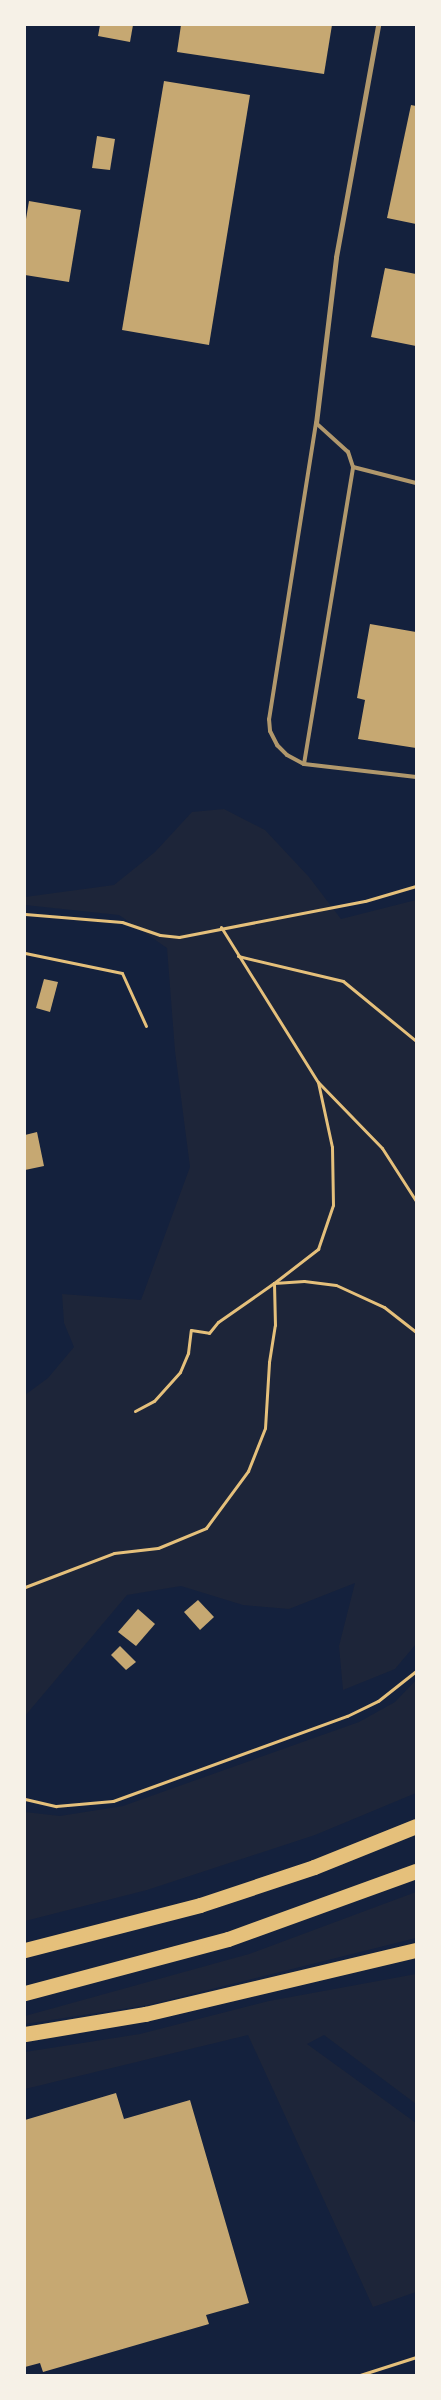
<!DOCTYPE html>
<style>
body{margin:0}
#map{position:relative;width:441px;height:2400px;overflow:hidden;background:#14213d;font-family:Barlow,sans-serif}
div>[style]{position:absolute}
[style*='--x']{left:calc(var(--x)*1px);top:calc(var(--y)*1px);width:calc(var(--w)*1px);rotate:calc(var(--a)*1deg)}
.green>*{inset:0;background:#1d2539}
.building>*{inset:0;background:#c6a872}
.path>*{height:3px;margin:-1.5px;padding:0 1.5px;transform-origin:1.5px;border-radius:1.5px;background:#e5c07b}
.service>*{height:4px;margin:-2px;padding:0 2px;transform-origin:2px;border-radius:2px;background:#b1986c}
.minor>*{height:5px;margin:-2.5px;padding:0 2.5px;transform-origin:2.5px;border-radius:2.5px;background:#b1986c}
.motorway>*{height:15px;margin:-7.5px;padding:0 7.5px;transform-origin:7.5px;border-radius:7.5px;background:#e5c07b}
span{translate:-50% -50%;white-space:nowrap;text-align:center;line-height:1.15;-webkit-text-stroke:4px #f6f1e7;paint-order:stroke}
.frame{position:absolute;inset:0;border:26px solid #f6f1e7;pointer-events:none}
</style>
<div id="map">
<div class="green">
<i style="clip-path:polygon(224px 809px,265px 830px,309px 877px,341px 919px,416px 900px,416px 1644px,395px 1669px,343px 1690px,339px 1646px,355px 1583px,289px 1609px,243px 1605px,181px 1586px,127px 1595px,25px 1716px,25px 1395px,48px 1378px,74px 1347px,64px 1323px,62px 1294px,141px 1300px,190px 1167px,175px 1051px,167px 948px,119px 915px,25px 905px,25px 897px,114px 885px,155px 852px,192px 812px)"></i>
<i style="clip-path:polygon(416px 1680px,416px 1793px,315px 1835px,147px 1890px,25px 1921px,25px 1812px,60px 1816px,123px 1806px,359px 1722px,395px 1702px)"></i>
<i style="clip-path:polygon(416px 1892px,416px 1938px,148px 2005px,25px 2024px,25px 2016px,249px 1954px)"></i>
<i style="clip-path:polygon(416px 1974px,416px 2104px,324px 2035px,307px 2044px,416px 2123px,416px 2292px,373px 2307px,248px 2035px,25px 2089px,25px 2052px,140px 2034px,269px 2001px)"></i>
</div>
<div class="building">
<i style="clip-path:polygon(100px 25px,133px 25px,130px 42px,98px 36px)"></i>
<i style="clip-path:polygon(181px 25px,332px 25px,324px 74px,177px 52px)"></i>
<i style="clip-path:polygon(164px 81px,250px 95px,209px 345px,122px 330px)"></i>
<i style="clip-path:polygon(411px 105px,416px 106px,416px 224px,387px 218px)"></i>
<i style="clip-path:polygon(97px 136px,115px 139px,110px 170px,92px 168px)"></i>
<i style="clip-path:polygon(29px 201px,81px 210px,69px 282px,25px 275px,25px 225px)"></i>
<i style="clip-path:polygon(385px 268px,416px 274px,416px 346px,371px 337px)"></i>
<i style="clip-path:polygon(370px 624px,416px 632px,416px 748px,358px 739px,365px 700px,357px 698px)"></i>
<i style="clip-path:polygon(44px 979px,58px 982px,50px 1012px,36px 1008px)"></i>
<i style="clip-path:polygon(37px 1132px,44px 1166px,25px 1170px,25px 1135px)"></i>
<i style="clip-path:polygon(198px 1600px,214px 1617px,200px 1630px,184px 1612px)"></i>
<i style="clip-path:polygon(138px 1609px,155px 1624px,136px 1646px,118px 1632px)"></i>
<i style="clip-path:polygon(120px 1646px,136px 1662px,126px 1670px,111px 1655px)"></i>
<i style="clip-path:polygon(116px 2093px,124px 2119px,190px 2100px,249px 2303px,206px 2315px,209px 2324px,43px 2372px,40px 2363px,25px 2367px,25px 2120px)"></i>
</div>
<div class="path">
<i style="--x:25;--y:914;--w:97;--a:4.7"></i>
<i style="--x:122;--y:922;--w:40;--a:18.9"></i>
<i style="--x:160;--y:935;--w:19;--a:6"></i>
<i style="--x:179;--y:937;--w:189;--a:-11"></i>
<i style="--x:365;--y:901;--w:53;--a:-16.4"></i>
<i style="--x:221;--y:927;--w:183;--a:58"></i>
<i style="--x:318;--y:1082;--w:92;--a:45.9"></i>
<i style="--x:382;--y:1148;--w:63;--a:57.3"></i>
<i style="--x:25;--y:953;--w:99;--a:11.7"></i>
<i style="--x:122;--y:973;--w:58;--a:65.6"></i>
<i style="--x:238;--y:956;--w:108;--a:13.4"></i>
<i style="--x:343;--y:981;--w:94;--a:39.4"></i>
<i style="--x:135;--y:1411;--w:21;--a:-28"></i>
<i style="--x:154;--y:1401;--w:39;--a:-48"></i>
<i style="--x:180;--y:1372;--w:21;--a:-67"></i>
<i style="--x:188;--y:1353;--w:23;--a:-83"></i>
<i style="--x:191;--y:1330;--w:18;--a:9"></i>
<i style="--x:209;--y:1333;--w:14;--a:-51"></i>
<i style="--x:218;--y:1322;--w:68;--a:-34.9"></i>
<i style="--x:274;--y:1283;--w:30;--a:-4"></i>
<i style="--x:304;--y:1281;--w:32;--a:7"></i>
<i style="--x:336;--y:1285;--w:53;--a:24.6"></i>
<i style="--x:384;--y:1307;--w:41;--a:38"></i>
<i style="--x:25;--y:1587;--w:95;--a:-20.9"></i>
<i style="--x:114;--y:1553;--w:44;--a:-6.5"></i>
<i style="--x:158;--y:1548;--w:52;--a:-22.6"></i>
<i style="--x:206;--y:1528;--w:71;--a:-53.6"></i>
<i style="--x:248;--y:1471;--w:46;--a:-68.4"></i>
<i style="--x:265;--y:1428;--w:66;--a:-86.5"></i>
<i style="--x:269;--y:1362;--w:37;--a:-81"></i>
<i style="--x:275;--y:1325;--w:42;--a:-91.4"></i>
<i style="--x:274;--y:1283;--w:56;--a:-37.7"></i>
<i style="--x:318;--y:1249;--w:46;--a:-71.2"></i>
<i style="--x:333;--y:1205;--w:58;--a:-91"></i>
<i style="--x:332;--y:1147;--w:66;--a:-102.2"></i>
<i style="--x:25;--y:1799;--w:32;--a:13"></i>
<i style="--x:56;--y:1806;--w:57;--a:-5"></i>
<i style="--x:113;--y:1801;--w:249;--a:-20"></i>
<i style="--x:347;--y:1716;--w:34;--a:-26"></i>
<i style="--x:378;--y:1701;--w:48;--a:-38.3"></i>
<i style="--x:360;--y:2375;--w:59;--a:-17.8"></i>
</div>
<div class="service">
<i style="--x:416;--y:483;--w:65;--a:-165.7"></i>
<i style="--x:353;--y:467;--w:16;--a:-108"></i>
<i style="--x:348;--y:452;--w:43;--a:-137.8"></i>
<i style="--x:316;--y:423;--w:300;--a:99"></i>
<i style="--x:269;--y:719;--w:12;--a:85"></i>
<i style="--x:270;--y:731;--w:16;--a:63"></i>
<i style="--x:277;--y:745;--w:14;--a:45"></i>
<i style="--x:287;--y:755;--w:19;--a:28"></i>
<i style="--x:304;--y:764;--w:113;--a:6.6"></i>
<i style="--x:304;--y:764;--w:301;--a:-80.6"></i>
</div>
<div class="minor">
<i style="--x:316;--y:423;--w:167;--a:-83.1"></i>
<i style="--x:336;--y:257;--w:236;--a:-79.7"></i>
</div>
<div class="motorway">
<i style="--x:25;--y:1950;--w:181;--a:-14.4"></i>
<i style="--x:200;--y:1905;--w:120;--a:-18.4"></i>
<i style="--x:314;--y:1867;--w:110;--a:-21.9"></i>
<i style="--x:25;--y:1993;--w:210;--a:-14.9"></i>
<i style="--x:228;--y:1939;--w:200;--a:-19.9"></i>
<i style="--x:25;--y:2034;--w:122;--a:-9.5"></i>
<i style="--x:145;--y:2014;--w:278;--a:-13.3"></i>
</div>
<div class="frame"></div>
</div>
